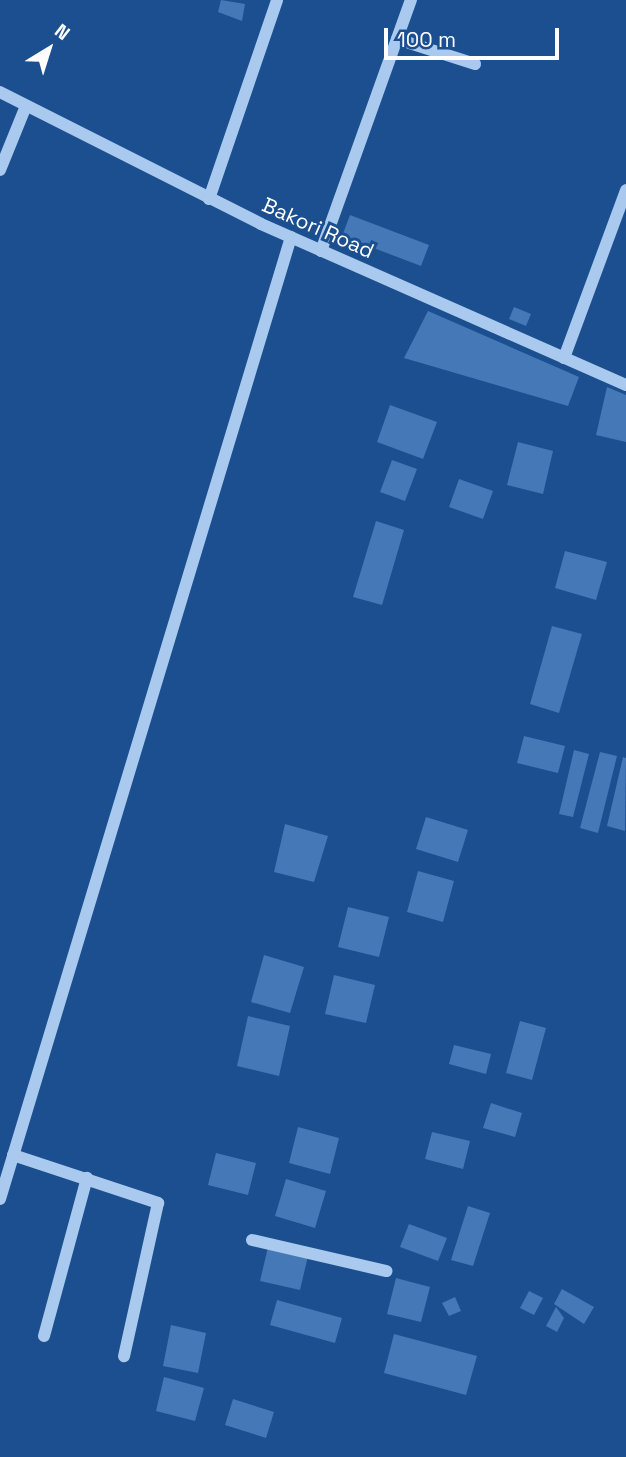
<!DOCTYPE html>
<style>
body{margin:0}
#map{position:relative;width:626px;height:1457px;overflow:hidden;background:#1b4f8f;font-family:"Space Grotesk",sans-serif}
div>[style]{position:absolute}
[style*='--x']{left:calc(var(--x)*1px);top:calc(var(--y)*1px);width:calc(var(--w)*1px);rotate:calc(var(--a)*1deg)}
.building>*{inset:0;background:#4478b7}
.minor>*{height:12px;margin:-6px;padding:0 6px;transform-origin:6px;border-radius:6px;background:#a9c9ee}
span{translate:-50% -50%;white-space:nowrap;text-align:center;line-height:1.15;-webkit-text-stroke:6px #1b4f8f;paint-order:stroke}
.street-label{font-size:21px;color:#fff}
.north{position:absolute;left:14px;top:14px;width:70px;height:70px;-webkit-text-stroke:5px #1b4f8f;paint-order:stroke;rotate:38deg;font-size:19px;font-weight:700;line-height:28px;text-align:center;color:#fff}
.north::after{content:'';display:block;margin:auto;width:24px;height:32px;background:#fff;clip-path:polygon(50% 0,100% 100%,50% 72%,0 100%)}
.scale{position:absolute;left:384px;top:28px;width:175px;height:32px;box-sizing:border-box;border:4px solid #fff;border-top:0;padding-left:9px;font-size:21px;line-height:24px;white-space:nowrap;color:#fff;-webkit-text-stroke:5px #1b4f8f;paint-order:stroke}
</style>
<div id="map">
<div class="building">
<i style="clip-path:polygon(221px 0,245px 4px,242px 21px,218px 12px)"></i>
<i style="clip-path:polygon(350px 215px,429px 245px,421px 266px,342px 236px)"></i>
<i style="clip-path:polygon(514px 307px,531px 314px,526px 326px,509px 319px)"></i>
<i style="clip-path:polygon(428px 311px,579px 377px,568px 406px,404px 358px)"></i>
<i style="clip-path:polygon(607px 387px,626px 395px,626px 442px,596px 435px)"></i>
<i style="clip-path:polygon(390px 405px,437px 422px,423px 459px,377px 442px)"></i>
<i style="clip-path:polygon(518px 442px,553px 451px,543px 494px,507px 485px)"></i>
<i style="clip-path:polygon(392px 460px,417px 469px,405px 501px,380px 492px)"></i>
<i style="clip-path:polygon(459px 479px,493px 491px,483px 519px,449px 507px)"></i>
<i style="clip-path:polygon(376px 521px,404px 530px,382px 605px,353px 597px)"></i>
<i style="clip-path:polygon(565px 551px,607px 562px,596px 600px,555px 588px)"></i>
<i style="clip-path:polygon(552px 626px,582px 634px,559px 713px,530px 704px)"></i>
<i style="clip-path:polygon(524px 736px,565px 746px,558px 773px,517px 763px)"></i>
<i style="clip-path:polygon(574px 750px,589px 754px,573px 817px,559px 814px)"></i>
<i style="clip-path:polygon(600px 752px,617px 756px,598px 833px,580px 828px)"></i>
<i style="clip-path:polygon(623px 757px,626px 758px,625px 831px,607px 826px)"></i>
<i style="clip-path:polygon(426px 817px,468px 830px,458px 862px,416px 849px)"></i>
<i style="clip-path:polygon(285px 824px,328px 836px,314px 882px,274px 872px)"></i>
<i style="clip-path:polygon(418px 871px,454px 881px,443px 922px,407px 912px)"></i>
<i style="clip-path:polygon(348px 907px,389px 917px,379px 957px,338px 947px)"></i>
<i style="clip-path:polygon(264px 955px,304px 967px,290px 1013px,251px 1002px)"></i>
<i style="clip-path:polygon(334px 975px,375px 985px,366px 1023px,325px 1014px)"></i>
<i style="clip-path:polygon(248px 1016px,290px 1026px,279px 1076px,237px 1066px)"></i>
<i style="clip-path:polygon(520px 1021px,546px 1028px,532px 1080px,506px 1073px)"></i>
<i style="clip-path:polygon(454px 1045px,491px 1054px,486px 1074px,449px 1064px)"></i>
<i style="clip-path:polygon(491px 1103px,522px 1113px,515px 1137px,483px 1128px)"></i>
<i style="clip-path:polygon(298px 1127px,339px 1138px,330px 1174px,289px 1163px)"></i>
<i style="clip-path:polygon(432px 1132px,470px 1141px,463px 1169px,425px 1159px)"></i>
<i style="clip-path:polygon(216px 1153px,256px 1163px,248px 1195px,208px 1185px)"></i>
<i style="clip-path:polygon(286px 1179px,326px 1191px,315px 1228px,275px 1216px)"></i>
<i style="clip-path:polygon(468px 1206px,490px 1213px,473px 1266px,451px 1260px)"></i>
<i style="clip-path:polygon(409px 1224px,447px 1238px,438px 1261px,400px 1247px)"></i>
<i style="clip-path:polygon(268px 1247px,308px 1256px,300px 1290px,260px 1281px)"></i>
<i style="clip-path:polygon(396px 1278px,430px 1287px,421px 1322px,387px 1314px)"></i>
<i style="clip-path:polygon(562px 1289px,594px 1307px,584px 1324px,554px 1304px)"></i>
<i style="clip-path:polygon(529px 1291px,543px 1298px,534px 1315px,520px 1308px)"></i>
<i style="clip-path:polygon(455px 1297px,461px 1311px,449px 1316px,442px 1303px)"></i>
<i style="clip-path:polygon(277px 1300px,342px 1318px,335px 1343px,270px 1325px)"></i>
<i style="clip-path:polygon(556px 1307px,564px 1318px,557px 1332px,546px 1326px)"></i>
<i style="clip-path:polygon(171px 1325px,206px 1333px,198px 1373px,163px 1366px)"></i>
<i style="clip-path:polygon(394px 1334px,477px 1356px,466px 1395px,384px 1373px)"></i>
<i style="clip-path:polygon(164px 1377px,204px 1388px,195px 1421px,156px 1411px)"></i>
<i style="clip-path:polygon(233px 1399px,274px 1412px,266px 1438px,225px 1425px)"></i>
</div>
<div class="minor">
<i style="--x:397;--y:39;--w:82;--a:17.8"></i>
<i style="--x:0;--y:92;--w:292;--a:26.8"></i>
<i style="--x:261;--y:224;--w:399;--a:23.8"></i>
<i style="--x:0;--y:170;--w:69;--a:-67.9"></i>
<i style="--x:209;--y:199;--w:210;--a:-71.1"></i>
<i style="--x:321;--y:251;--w:267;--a:-70.3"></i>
<i style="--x:564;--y:358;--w:179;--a:-69.7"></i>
<i style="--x:13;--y:1155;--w:153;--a:18.3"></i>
<i style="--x:158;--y:1203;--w:157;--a:102.5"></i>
<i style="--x:0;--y:1199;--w:1005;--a:-73.17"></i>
<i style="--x:252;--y:1240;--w:138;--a:13"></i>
<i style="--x:44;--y:1336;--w:164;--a:-74.8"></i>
</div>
<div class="street-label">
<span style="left:318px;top:228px;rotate:24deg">Bakori Road</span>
</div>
<div class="north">N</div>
<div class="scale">100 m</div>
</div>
